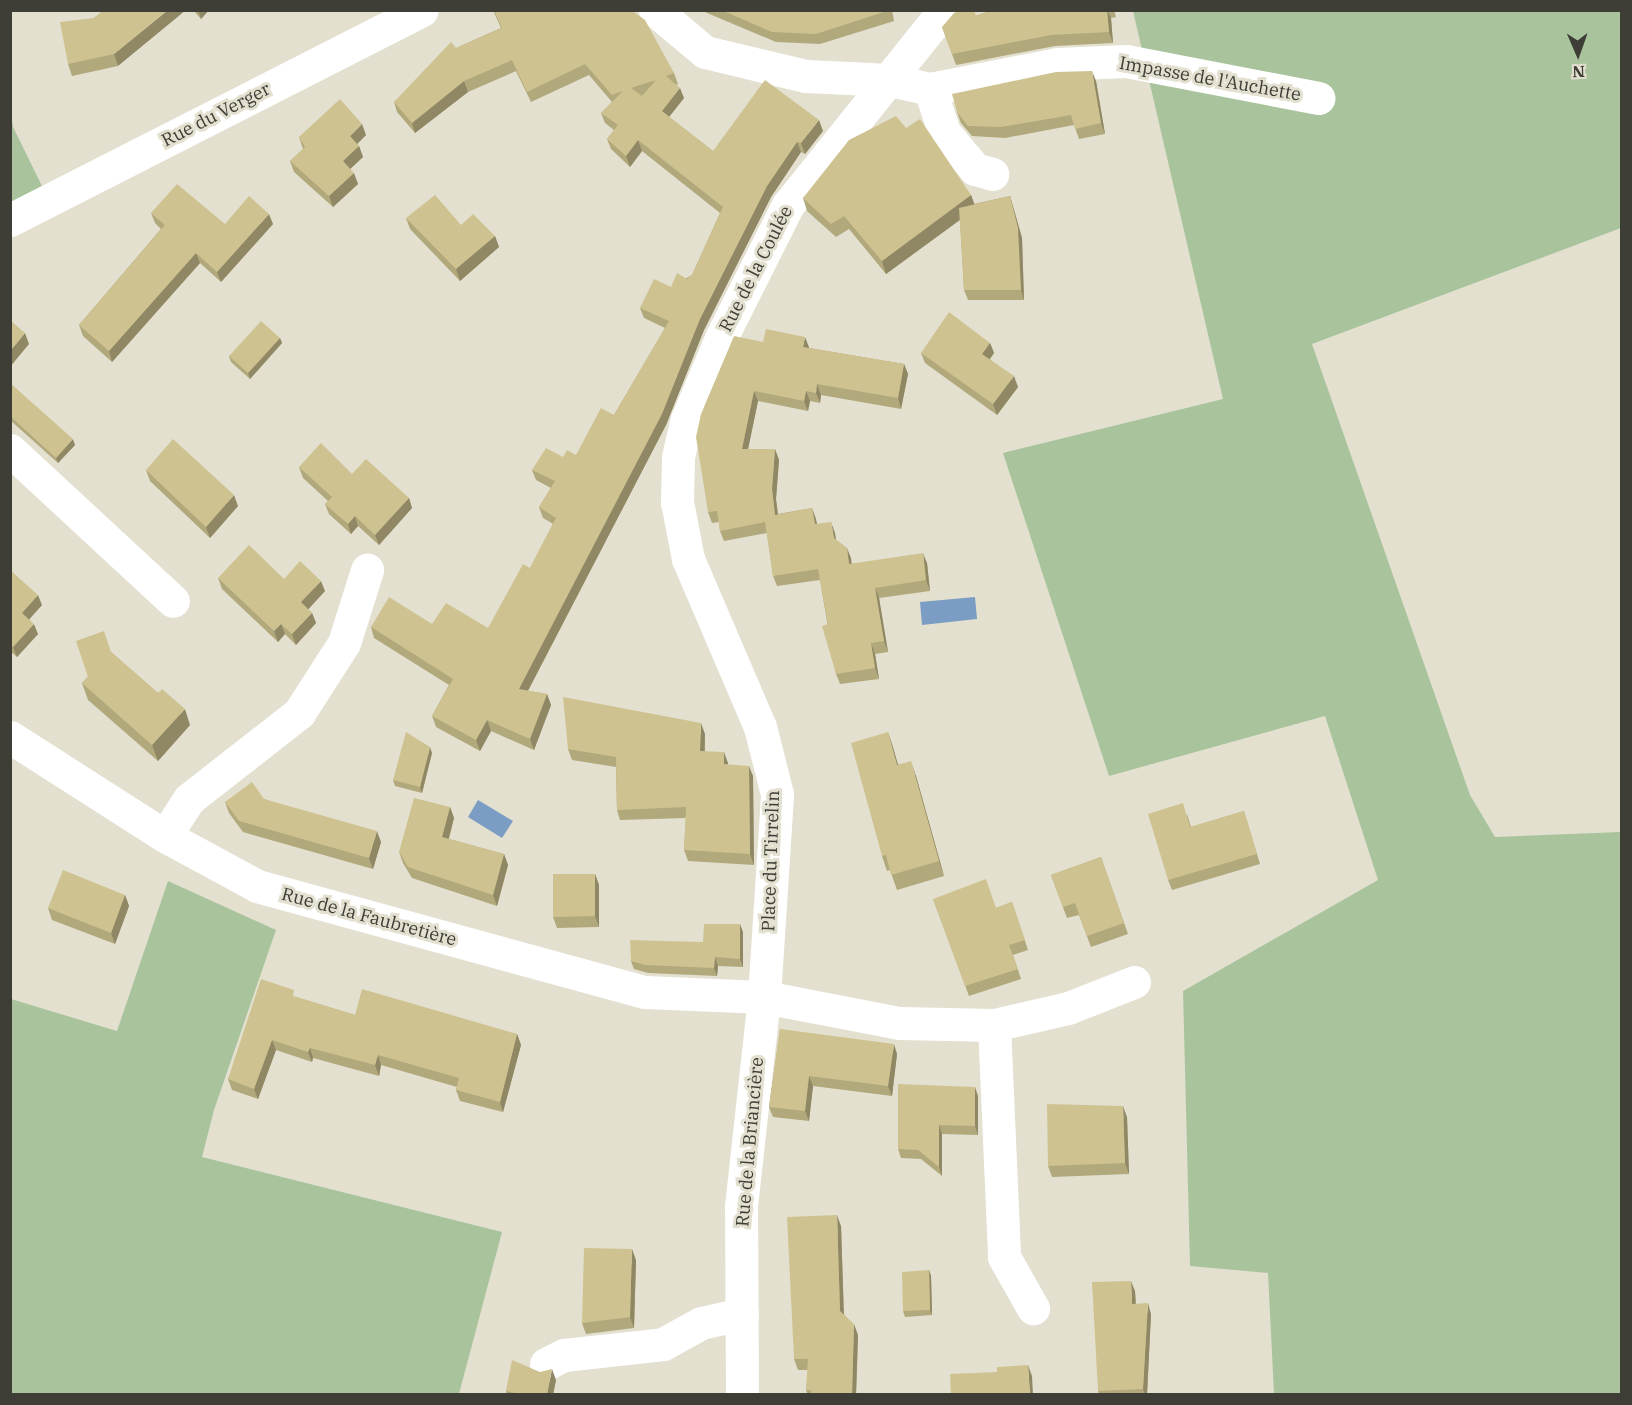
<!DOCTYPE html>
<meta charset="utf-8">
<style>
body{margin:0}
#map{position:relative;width:1632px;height:1405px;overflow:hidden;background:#e3e0d0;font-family:"IBM Plex Serif",serif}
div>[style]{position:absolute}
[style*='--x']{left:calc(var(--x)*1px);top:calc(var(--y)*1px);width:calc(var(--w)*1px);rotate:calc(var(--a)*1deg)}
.green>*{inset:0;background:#a9c49d}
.water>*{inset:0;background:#7b9dc3}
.minor>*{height:33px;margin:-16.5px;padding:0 16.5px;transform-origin:16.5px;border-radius:16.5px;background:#fff}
.wall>*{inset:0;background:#b1a87c}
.shaded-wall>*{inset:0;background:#908865}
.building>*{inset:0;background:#cec390}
span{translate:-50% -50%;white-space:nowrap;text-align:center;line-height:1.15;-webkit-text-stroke:6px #e3e0d0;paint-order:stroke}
.street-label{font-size:18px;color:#3e3d36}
.frame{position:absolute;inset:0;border:12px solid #3e3d36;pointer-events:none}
.north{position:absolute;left:1548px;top:24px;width:60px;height:60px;-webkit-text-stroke:4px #e3e0d0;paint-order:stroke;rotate:178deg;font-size:16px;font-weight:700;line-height:24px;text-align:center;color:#3e3d36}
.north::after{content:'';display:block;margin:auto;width:21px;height:27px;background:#3e3d36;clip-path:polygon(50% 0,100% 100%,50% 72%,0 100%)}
</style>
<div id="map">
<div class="green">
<i style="clip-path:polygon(1133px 11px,1621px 11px,1621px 228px,1312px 344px,1470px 795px,1495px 837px,1621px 832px,1621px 1394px,1274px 1394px,1268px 1273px,1190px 1266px,1183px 991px,1378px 880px,1325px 716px,1109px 776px,1003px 453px,1223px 399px)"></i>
<i style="clip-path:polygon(10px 106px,13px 127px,43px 188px,10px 205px)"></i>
<i style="clip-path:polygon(168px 881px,276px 930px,214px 1110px,202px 1157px,502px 1232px,459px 1394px,11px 1394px,11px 999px,117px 1031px)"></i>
</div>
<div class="water">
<i style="clip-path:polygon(975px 597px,977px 619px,922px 625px,920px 602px)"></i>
<i style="clip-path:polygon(478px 800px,513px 821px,502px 838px,468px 817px)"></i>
</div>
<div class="minor">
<i style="--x:655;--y:10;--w:65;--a:40"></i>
<i style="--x:705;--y:52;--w:104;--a:13.4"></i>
<i style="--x:806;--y:76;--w:84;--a:2.7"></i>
<i style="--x:890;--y:80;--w:41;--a:12.7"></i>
<i style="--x:930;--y:89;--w:130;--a:-11.1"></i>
<i style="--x:1058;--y:64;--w:68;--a:-2.5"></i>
<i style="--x:1126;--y:61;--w:196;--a:10.9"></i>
<i style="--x:930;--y:89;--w:45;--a:72"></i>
<i style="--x:944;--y:132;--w:48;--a:50"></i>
<i style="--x:975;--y:169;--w:18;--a:16"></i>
<i style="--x:10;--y:220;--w:462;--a:-27"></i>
<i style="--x:10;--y:450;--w:222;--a:42.8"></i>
<i style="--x:10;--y:737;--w:184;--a:32.6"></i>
<i style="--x:165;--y:836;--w:105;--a:28.5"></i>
<i style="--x:257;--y:886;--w:402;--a:15.3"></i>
<i style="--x:645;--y:992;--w:119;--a:2.4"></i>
<i style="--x:764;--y:997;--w:137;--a:10.9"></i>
<i style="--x:899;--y:1023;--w:95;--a:1.2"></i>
<i style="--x:994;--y:1025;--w:76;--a:-12.9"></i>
<i style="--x:1068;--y:1008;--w:71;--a:-21.5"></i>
<i style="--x:165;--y:836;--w:44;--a:-57"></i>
<i style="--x:189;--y:799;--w:140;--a:-38"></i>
<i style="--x:299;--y:713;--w:83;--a:-57.3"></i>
<i style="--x:344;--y:643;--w:77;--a:-72.5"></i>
<i style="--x:994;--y:1025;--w:232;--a:87.5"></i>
<i style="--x:1004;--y:1257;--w:59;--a:60.4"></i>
<i style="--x:546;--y:1364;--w:20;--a:-27"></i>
<i style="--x:564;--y:1355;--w:100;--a:-6.3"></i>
<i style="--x:663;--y:1344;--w:43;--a:-28.9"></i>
<i style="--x:701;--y:1323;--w:42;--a:-12.4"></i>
<i style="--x:742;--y:1394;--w:188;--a:-90.3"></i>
<i style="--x:741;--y:1206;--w:210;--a:-83.7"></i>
<i style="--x:764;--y:997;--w:203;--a:-86.3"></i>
<i style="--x:777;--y:794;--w:69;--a:-104.2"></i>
<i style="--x:760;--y:727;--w:183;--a:-113.2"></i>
<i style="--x:688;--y:559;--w:58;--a:-100.9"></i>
<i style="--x:677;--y:502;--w:45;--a:-88.7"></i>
<i style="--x:678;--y:457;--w:39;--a:-77"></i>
<i style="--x:687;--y:419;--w:88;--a:-67.2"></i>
<i style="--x:721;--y:338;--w:149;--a:-63.3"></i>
<i style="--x:788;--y:205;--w:250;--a:-51.3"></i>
</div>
<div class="wall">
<i style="clip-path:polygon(104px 10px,118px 66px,72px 76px,68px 64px,94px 18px)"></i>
<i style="clip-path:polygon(193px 10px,209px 10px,201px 19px)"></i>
<i style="clip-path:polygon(493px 10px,631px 10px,674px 73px,678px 84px,676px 85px,684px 98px,669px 117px,713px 151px,823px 131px,805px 154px,801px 152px,771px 197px,704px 330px,666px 425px,528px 691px,547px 694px,551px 705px,534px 750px,491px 731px,480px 751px,436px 727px,432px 716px,449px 685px,374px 638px,371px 627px,432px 624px,488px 628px,530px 568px,553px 524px,543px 518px,539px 507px,551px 488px,536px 480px,532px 470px,563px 457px,576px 455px,614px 415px,665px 328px,644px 318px,640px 308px,671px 287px,692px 275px,720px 213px,642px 151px,630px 167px,611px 149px,607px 139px,614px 130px,605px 123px,601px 113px,612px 102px,589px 75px,531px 102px,516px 71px,468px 92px,415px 133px,397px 112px,394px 102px,456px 48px,501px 28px)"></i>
<i style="clip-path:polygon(700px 10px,892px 10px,894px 21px,820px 44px,776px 42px)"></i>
<i style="clip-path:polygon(993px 10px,1114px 10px,1116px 17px,1111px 18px,1113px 43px,1055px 46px,956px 65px,942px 27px)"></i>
<i style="clip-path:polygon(1096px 81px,1105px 134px,1079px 139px,1074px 125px,1005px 138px,972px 136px,961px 123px,957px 112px)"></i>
<i style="clip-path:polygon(906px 128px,971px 195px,974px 204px,1010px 196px,1022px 238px,1024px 300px,968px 300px,964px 290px,960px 220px,886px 274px,849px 229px,836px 237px,807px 211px,803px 198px)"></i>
<i style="clip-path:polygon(366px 135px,357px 144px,359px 146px,363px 157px,350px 169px,358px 184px,333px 207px,294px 172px,290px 161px,303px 149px,299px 137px)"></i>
<i style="clip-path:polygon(151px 213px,225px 224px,273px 224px,221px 282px,200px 263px,112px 362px,83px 336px,79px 325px,161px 229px,155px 223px)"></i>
<i style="clip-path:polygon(406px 218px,461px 225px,495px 236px,499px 247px,460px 281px,410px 229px)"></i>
<i style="clip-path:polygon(280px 338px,282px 343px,250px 379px,231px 362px,229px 356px)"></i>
<i style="clip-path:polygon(763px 342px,809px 347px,809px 348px,904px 364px,908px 374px,901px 409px,821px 395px,820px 403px,810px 401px,808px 411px,758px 401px,748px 449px,775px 449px,779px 460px,776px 499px,778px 514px,812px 508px,817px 524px,835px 533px,836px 540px,847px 548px,851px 564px,927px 563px,930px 591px,879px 598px,888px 652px,875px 654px,879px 679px,840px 684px,836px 674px,820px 580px,777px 586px,773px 576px,767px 533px,724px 541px,720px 531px,719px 522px,712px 523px,708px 512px)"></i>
<i style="clip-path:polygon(990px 343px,994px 353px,990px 359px,1018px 387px,997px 415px,925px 363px,921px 353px)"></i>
<i style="clip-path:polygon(10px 383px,75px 445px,58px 463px,10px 420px)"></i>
<i style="clip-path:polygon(299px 467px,409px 498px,412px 508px,379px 545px,358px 526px,351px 534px,329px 514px,325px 504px,328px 501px,303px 478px)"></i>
<i style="clip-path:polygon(146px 470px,238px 506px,210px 538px,150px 481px)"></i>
<i style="clip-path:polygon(10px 570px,42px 605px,29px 619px,38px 634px,17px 657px,10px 651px)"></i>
<i style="clip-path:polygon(218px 578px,284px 579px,325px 591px,308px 609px,312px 613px,316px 623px,296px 645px,285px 634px,278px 642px,222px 589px)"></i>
<i style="clip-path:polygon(111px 652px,158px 693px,190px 725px,158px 761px,88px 700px,82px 683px)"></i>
<i style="clip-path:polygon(888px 732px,898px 764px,916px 776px,944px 876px,897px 890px,890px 870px,887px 871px,882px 856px)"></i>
<i style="clip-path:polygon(705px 734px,705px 751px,728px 763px,728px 765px,753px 776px,754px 865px,688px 861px,684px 850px,686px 818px,620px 820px,617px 810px,616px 767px,572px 760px,568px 749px)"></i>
<i style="clip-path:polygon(432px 753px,422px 793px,395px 786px,393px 780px)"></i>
<i style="clip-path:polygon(264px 799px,381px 842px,373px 869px,243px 832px,229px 813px,225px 802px)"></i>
<i style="clip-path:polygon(450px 807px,454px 818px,449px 839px,504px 854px,508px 865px,497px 906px,412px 878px,403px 863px,399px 852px)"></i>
<i style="clip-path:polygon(1244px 811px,1260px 864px,1172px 890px,1168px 880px,1187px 814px,1191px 827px)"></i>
<i style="clip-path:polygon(1101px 857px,1128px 934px,1091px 947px,1079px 915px,1067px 918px,1051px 875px)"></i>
<i style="clip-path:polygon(595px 874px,599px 885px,599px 927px,557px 928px,553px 917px)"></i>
<i style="clip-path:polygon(125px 895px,129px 906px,115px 944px,52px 920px,48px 908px)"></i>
<i style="clip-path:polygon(933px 899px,996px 908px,1012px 902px,1028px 950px,1013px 955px,1021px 979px,969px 996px)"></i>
<i style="clip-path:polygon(743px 932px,743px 967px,718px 966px,717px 976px,648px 973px,634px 969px,631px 961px)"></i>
<i style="clip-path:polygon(296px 997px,355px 1015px,517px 1034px,521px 1045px,503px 1112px,460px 1101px,456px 1090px,457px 1087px,381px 1065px,379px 1076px,313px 1058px,312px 1062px,276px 1050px,258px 1099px,232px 1090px,228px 1079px)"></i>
<i style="clip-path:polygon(780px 1029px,897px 1054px,892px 1096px,813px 1086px,809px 1121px,773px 1117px,769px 1107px)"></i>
<i style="clip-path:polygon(978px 1096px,978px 1135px,942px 1134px,942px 1176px,921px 1159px,901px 1158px,898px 1149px)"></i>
<i style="clip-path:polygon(1127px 1117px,1129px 1174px,1052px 1177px,1048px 1166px)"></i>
<i style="clip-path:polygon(841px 1226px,844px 1314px,858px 1335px,856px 1395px,808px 1395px,806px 1390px,808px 1370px,798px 1370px,794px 1359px)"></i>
<i style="clip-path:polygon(636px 1260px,634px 1328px,586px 1334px,582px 1323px)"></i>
<i style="clip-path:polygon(929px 1270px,931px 1276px,932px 1315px,905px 1317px,903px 1311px)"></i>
<i style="clip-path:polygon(1135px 1291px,1136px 1304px,1151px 1314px,1147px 1395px,1099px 1395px,1098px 1391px)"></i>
<i style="clip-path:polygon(556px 1380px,553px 1395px,507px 1395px,506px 1391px)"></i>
</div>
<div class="shaded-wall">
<i style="clip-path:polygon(168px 10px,186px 10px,118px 66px,114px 54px)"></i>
<i style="clip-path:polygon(198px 10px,209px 10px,201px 19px)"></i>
<i style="clip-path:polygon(1107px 10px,1111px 18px,1113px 43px,1109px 32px)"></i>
<i style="clip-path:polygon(1092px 71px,1096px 81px,1105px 134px,1101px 123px)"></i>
<i style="clip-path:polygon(464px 81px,468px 92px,415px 133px,412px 123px)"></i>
<i style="clip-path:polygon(680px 88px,684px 98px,665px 122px,662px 111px)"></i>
<i style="clip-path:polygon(819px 120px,823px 131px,805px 154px,801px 143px)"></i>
<i style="clip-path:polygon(362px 124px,366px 135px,354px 147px,350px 136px)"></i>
<i style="clip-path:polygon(638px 140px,642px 151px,630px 167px,626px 156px)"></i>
<i style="clip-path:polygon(797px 142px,801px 152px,771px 197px,704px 330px,666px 425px,523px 700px,519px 689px,700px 319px,767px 186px)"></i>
<i style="clip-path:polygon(359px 146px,363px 157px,347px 172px,343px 161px)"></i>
<i style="clip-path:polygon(354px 173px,358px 184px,333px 207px,329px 196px)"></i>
<i style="clip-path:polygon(971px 195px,976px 208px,886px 274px,882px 261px)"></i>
<i style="clip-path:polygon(1010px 196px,1022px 238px,1024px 300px,1021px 290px)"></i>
<i style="clip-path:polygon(269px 214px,273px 224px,221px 282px,217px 272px)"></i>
<i style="clip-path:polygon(495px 236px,499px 247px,460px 281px,456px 269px)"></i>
<i style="clip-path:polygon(196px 253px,200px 263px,112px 362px,109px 351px)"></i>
<i style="clip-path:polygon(25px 333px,29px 344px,10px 367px,10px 351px)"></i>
<i style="clip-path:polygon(805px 337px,809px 347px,807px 358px,803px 347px)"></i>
<i style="clip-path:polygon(280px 338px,282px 343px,250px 379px,248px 373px)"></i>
<i style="clip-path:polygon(990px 343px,994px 353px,986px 364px,982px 354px)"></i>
<i style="clip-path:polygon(904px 364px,908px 374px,901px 409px,898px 398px)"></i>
<i style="clip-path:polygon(1014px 376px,1018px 387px,997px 415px,993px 404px)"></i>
<i style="clip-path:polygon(817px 384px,821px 395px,820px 403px,816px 393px)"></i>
<i style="clip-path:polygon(754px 391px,758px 401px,746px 459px,742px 449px)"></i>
<i style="clip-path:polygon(806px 391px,810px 401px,808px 411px,804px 401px)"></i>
<i style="clip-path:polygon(73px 439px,75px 445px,58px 463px,56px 458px)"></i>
<i style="clip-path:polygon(775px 449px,779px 460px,776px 499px,779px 525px,775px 515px,772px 489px)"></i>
<i style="clip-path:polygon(234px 495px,238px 506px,210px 538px,206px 527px)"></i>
<i style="clip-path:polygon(409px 498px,412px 508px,379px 545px,375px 535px)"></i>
<i style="clip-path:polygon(812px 508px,816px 519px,819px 535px,815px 524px)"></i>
<i style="clip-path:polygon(355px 516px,358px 526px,351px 534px,348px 524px)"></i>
<i style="clip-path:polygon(831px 522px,835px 533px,837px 549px,834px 538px)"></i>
<i style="clip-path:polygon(847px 548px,851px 558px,853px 574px,849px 564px)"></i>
<i style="clip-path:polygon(923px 553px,927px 563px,930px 591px,926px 580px)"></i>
<i style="clip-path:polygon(321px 581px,325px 591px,305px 613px,301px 602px)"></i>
<i style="clip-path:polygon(875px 588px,879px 598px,888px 652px,884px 641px)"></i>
<i style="clip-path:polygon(38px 595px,42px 605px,26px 623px,22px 613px)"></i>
<i style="clip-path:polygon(312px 613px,316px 623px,296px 645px,292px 634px)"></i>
<i style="clip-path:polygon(34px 624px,38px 634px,17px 657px,13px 647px)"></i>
<i style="clip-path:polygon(281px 624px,285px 634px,278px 642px,274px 631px)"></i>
<i style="clip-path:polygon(871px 643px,875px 654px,879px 679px,875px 668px)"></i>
<i style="clip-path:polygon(547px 694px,551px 705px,534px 750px,530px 739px)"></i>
<i style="clip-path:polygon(185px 709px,190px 725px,158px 761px,152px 745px)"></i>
<i style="clip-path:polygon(487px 720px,491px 731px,480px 751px,476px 740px)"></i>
<i style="clip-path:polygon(701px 723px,705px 734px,704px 762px,700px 751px)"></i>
<i style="clip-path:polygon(888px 732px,893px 747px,902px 780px,897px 765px)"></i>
<i style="clip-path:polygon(430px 747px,432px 753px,422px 793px,420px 787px)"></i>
<i style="clip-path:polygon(724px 752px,728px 763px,728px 775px,724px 764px)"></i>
<i style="clip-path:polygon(911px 761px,916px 776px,944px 876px,939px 861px)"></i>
<i style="clip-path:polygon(749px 766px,753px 776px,754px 865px,750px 854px)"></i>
<i style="clip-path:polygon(450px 807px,454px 818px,446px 848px,442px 837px)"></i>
<i style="clip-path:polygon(377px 831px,381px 842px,373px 869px,369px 858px)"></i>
<i style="clip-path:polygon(504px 854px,508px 865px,497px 906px,493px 895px)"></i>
<i style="clip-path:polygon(595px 874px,599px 885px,599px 927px,595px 916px)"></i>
<i style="clip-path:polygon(125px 895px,129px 906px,115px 944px,111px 933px)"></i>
<i style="clip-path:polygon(740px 924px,743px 932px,743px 967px,740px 959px)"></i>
<i style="clip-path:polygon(715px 957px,718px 966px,717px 976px,714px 968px)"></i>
<i style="clip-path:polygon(517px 1034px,521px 1045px,503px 1112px,500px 1102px)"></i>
<i style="clip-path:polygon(272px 1040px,276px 1050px,258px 1099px,254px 1089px)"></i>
<i style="clip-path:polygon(894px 1044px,897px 1054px,892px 1096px,888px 1086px)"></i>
<i style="clip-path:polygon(310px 1048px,313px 1058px,312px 1062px,308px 1052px)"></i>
<i style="clip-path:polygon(378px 1055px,381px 1065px,379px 1076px,375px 1065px)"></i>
<i style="clip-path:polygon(809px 1076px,813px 1086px,809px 1121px,805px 1111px)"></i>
<i style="clip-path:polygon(975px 1087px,978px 1096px,978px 1135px,975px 1126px)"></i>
<i style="clip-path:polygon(1123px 1106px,1127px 1117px,1129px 1174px,1125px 1163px)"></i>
<i style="clip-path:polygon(939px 1125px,942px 1134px,942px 1176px,939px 1167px)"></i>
<i style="clip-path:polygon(837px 1215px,841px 1226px,844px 1322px,840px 1311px)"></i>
<i style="clip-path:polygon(632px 1249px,636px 1260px,634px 1328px,630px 1317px)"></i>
<i style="clip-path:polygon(929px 1270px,931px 1276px,932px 1315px,930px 1310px)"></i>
<i style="clip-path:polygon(1131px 1281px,1135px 1291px,1136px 1314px,1132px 1304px)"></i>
<i style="clip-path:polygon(1148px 1303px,1151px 1314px,1147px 1395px,1145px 1395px,1143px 1389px)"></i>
<i style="clip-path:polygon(854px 1324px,858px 1335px,856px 1395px,852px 1395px)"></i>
<i style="clip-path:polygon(1028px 1365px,1032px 1376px,1033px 1395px,1030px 1395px)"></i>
<i style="clip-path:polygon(552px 1369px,556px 1380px,553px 1395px,547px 1395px)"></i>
</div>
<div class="building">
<i style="clip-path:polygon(104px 10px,168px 10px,114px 54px,68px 64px,60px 22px,94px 18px)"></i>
<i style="clip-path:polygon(evenodd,494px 10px,631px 10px,645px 20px,674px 73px,666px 76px,680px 88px,662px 111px,713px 151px,765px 80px,819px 120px,801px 143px,797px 142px,767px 186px,700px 319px,662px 414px,519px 689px,547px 694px,530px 739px,487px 720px,476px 740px,432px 716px,453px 679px,371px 627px,389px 597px,432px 624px,446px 603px,488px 628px,523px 564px,530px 568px,556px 518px,539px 507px,555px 481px,532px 470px,546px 448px,563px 457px,567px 450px,576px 455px,601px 408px,614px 415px,669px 321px,640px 308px,654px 279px,671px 287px,677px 273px,687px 279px,692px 275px,723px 207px,638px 140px,626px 156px,607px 139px,618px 125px,601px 113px,623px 91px,612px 95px,585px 64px,527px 92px,512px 60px,464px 81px,412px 123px,394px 102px,451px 42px,456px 48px,502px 28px,494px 10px,656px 80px,642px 96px,631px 88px,656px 80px)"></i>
<i style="clip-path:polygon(721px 10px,890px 10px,816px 34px,772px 32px)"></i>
<i style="clip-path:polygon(960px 10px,974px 10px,976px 16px,993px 10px,1107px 10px,1109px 32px,1051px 35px,952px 54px,942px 27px,954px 13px)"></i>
<i style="clip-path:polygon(1092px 71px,1101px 123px,1075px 129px,1071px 115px,1001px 127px,968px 126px,957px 112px,952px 94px,1056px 72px)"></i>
<i style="clip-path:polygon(340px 99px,362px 124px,350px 136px,359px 146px,343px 161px,354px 173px,329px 196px,290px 161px,305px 147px,299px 137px)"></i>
<i style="clip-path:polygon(896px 116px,906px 128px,920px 119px,971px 195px,882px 261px,844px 216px,831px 224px,803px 198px,849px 140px)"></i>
<i style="clip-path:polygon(177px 184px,225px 224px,249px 196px,269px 214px,217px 272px,196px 253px,109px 351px,79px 325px,165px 225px,151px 213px)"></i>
<i style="clip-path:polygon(435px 195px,461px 225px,473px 214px,495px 236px,456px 269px,406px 218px)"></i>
<i style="clip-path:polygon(1010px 196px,1018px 228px,1021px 290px,964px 290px,959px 208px)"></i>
<i style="clip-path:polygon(949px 312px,990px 343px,982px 354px,1014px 376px,993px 404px,921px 353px)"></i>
<i style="clip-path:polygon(10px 320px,25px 333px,10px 351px)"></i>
<i style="clip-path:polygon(261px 321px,280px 338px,248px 373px,229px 356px)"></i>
<i style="clip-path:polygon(766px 329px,805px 337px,803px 347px,904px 364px,898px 398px,817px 384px,816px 393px,806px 391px,804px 401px,754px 391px,742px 449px,775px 449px,772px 489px,775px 515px,812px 508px,815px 524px,831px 522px,834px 538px,847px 548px,849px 564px,923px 553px,926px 580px,875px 588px,884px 641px,871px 643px,875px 668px,836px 674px,822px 626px,828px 624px,818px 569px,773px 576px,765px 522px,720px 531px,717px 511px,708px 512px,696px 437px,701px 414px,734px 336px,763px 342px)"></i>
<i style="clip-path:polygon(10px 383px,73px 439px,56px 458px,10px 416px)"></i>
<i style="clip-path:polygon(173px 439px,234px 495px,206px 527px,146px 470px)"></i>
<i style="clip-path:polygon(321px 443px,352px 474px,366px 459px,409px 498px,375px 535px,355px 516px,348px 524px,325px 504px,332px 497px,299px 467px)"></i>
<i style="clip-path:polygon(249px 545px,284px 579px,300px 561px,321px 581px,301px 602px,312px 613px,292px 634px,281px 624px,274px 631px,218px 578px)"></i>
<i style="clip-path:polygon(10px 570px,38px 595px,22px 613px,34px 624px,13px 647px,10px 644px)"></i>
<i style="clip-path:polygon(104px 631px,111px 652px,158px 693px,162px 689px,185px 709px,152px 745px,82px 683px,88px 677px,76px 641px)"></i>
<i style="clip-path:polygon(563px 697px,701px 723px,700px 751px,724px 752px,724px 764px,749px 766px,750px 854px,684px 850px,686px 807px,617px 810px,616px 757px,568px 749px)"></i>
<i style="clip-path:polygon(406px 732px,430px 747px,420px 787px,393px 780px)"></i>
<i style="clip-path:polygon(888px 732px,897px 765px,911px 761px,939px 861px,891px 875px,886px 855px,882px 856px,851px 743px)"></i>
<i style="clip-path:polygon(252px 782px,264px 799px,377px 831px,369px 858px,239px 821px,225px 802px)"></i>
<i style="clip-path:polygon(414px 798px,450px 807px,442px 837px,504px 854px,493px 895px,408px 867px,399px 852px)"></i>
<i style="clip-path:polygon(1183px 803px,1190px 827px,1244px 811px,1257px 854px,1168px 880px,1148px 814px)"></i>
<i style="clip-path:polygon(1101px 857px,1124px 923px,1087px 936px,1075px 903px,1063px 907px,1051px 875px)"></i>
<i style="clip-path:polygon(63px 870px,125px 895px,111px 933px,48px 908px)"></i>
<i style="clip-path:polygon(553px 874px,595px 874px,595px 916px,553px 917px)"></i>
<i style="clip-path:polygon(986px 879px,996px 908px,1012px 902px,1025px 940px,1009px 945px,1018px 969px,965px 986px,933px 899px)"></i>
<i style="clip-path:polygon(704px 924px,740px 924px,740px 959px,715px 957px,714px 968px,645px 965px,631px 961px,630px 940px,703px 942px)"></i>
<i style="clip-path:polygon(261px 979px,294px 990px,293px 996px,355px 1015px,362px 989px,517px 1034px,500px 1102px,456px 1090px,459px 1078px,378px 1055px,375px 1065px,310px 1048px,308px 1052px,272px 1040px,254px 1089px,228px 1079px)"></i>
<i style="clip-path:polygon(780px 1029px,894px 1044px,888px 1086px,809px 1076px,805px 1111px,769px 1107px)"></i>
<i style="clip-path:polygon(898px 1084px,975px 1087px,975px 1126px,939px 1125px,939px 1167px,918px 1150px,898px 1149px)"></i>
<i style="clip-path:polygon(1047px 1104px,1123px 1106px,1125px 1163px,1048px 1166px)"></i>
<i style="clip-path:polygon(837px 1215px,840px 1311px,854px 1324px,852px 1395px,811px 1395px,811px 1390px,806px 1390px,808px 1359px,794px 1359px,787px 1217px)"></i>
<i style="clip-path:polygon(584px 1248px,632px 1249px,630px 1317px,582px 1323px)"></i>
<i style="clip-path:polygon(929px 1270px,930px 1310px,903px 1311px,902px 1272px)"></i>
<i style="clip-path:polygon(1131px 1281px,1132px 1304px,1148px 1303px,1143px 1389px,1098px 1391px,1092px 1282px)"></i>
<i style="clip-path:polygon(512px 1360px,540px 1372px,552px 1369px,547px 1395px,524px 1395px,506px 1391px)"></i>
<i style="clip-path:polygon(1028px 1365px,1030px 1395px,951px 1395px,950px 1374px,997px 1372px,997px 1367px)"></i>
</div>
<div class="street-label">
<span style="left:1210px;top:79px;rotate:10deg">Impasse de l'Auchette</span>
<span style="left:216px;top:115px;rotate:-27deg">Rue du Verger</span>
<span style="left:756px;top:269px;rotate:-63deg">Rue de la Coulée</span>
<span style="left:771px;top:861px;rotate:-88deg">Place du Tirrelin</span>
<span style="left:369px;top:917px;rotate:15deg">Rue de la Faubretière</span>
<span style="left:750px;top:1142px;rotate:-85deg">Rue de la Briancière</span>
</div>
<div class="frame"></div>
<div class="north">N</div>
</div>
